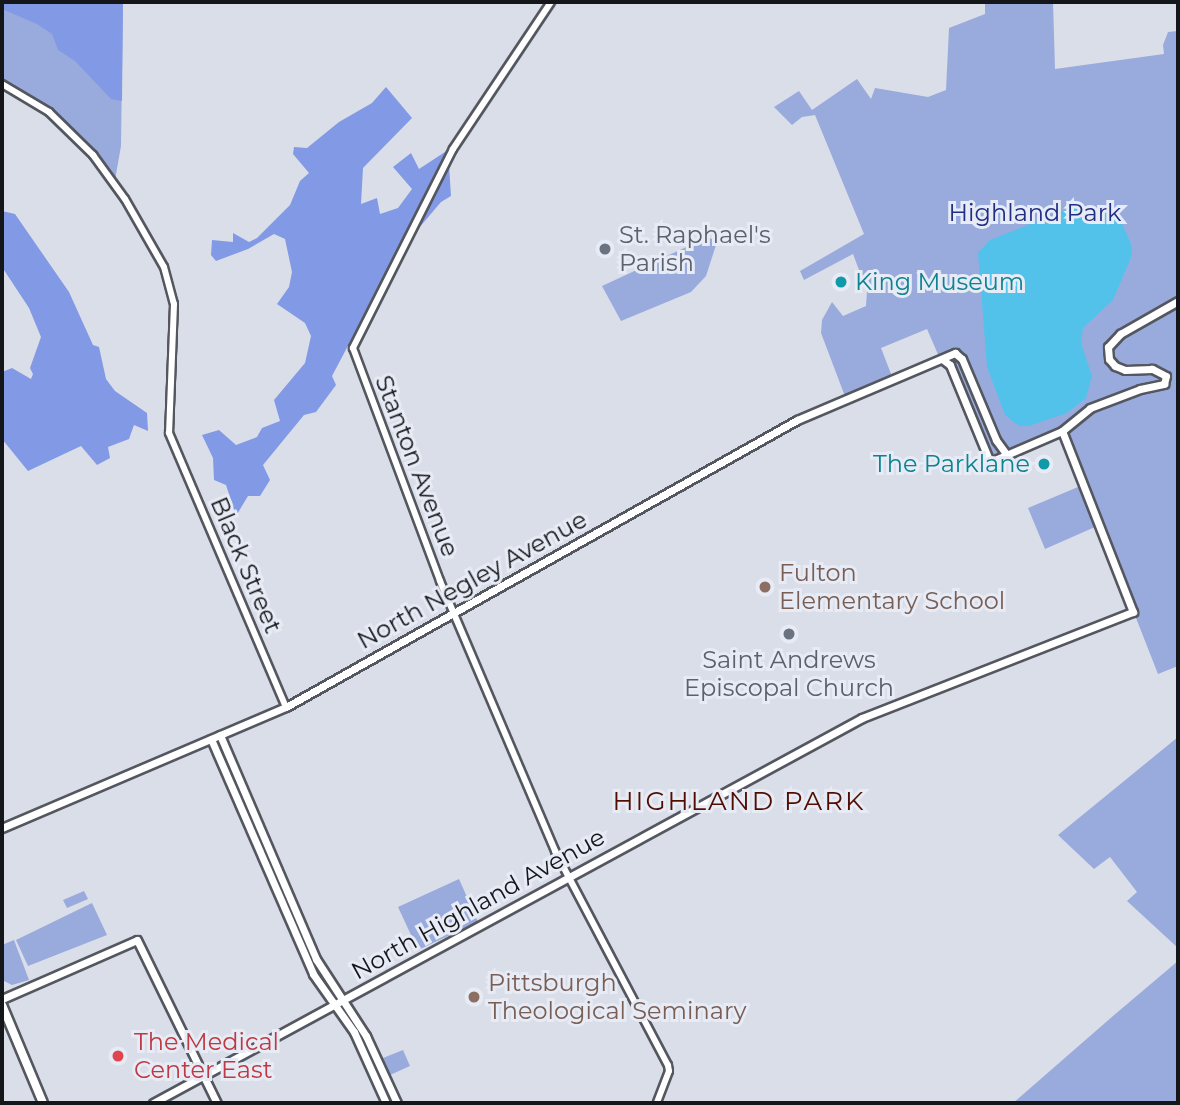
<!DOCTYPE html>
<style>
body{margin:0}
#map{position:relative;width:1180px;height:1105px;overflow:hidden;background:#dadee8;font-family:Montserrat,sans-serif}
div>[style]{position:absolute}
[style*='--x']{left:calc(var(--x)*1px);top:calc(var(--y)*1px);width:calc(var(--w)*1px);rotate:calc(var(--a)*1deg)}
.green>*{inset:0;background:#9ad}
.forest>*{inset:0;background:#8299e5}
.water>*{inset:0;background:#53c2eb}
.roads{filter:drop-shadow(2px 0 #54575f) drop-shadow(-2px 0 #54575f) drop-shadow(0 2px #54575f) drop-shadow(0 -2px #54575f)}
.tertiary>*{height:6px;margin:-3px;padding:0 3px;transform-origin:3px;border-radius:3px;background:#fff}
.secondary>*{height:7px;margin:-3.5px;padding:0 3.5px;transform-origin:3.5px;border-radius:3.5px;background:#fff}
.primary>*{height:8px;margin:-4px;padding:0 4px;transform-origin:4px;border-radius:4px;background:#fff}
.dots>*{width:19px;height:19px;translate:-50% -50%;box-sizing:border-box;border:4px solid #e7ebf5;border-radius:50%}
span{translate:-50% -50%;white-space:nowrap;text-align:center;line-height:1.15;-webkit-text-stroke:6px #e7ebf5;paint-order:stroke}
.park-label{font-size:24px;color:#212e85}
.worship-label{font-size:24px;color:#5b616d}
.left{translate:0 -50%;text-align:left}
.culture-label{font-size:24px;color:#0d838f}
.right{translate:-100% -50%;text-align:right}
.street-label{font-size:24px;color:#151619}
.education-label{font-size:24px;color:#785e54}
.health-label{font-size:24px;color:#be3a42}
.neighbourhood-label{font-size:26px;color:#500e00;letter-spacing:2px}
.frame{position:absolute;inset:0;border:4px solid #151619;pointer-events:none}
</style>
<div id="map">
<div class="green">
<i style="clip-path:polygon(2px 2px,123px 2px,121px 146px,115px 180px,84px 140px,55px 112px,2px 80px)"></i>
<i style="clip-path:polygon(985px 2px,1053px 2px,1055px 69px,1164px 54px,1163px 45px,1168px 32px,1178px 31px,1178px 666px,1158px 674px,1063px 432px,1007px 455px,960px 356px,940px 359px,927px 329px,881px 348px,893px 379px,846px 399px,821px 333px,822px 320px,832px 302px,843px 316px,866px 306px,867px 291px,853px 254px,804px 280px,800px 271px,864px 234px,815px 115px,802px 117px,792px 125px,774px 107px,799px 91px,812px 110px,857px 79px,871px 99px,875px 88px,928px 97px,946px 90px,949px 28px,985px 14px)"></i>
<i style="clip-path:polygon(708px 237px,717px 242px,706px 276px,691px 292px,621px 321px,602px 286px)"></i>
<i style="clip-path:polygon(958px 357px,1000px 452px,992px 458px,951px 365px,951px 360px)"></i>
<i style="clip-path:polygon(1078px 487px,1095px 527px,1045px 549px,1028px 508px)"></i>
<i style="clip-path:polygon(1178px 737px,1178px 948px,1127px 901px,1137px 892px,1110px 857px,1094px 869px,1058px 835px)"></i>
<i style="clip-path:polygon(459px 879px,478px 922px,418px 950px,398px 907px)"></i>
<i style="clip-path:polygon(84px 891px,88px 899px,67px 908px,63px 900px)"></i>
<i style="clip-path:polygon(92px 903px,107px 935px,28px 966px,16px 940px)"></i>
<i style="clip-path:polygon(14px 940px,29px 980px,12px 985px,2px 980px,2px 945px)"></i>
<i style="clip-path:polygon(1178px 961px,1178px 1103px,1013px 1103px,1113px 1016px)"></i>
<i style="clip-path:polygon(403px 1050px,410px 1066px,390px 1075px,383px 1058px)"></i>
</div>
<div class="forest">
<i style="clip-path:polygon(2px 2px,123px 2px,122px 101px,111px 99px,75px 61px,58px 50px,52px 34px,37px 24px,2px 9px)"></i>
<i style="clip-path:polygon(386px 87px,412px 118px,363px 168px,361px 204px,377px 198px,380px 214px,398px 208px,412px 189px,393px 167px,411px 153px,419px 169px,448px 150px,451px 196px,441px 202px,396px 255px,332px 376px,336px 385px,316px 412px,304px 415px,263px 465px,270px 480px,260px 496px,248px 496px,236px 516px,226px 485px,214px 480px,213px 458px,202px 435px,219px 430px,236px 445px,257px 437px,262px 428px,280px 421px,274px 400px,305px 363px,311px 336px,305px 323px,277px 304px,289px 287px,292px 272px,285px 239px,274px 234px,248px 249px,216px 261px,211px 255px,212px 240px,233px 242px,233px 233px,249px 242px,257px 238px,290px 205px,300px 181px,309px 173px,293px 154px,294px 147px,307px 148px,339px 122px,372px 103px)"></i>
<i style="clip-path:polygon(2px 211px,15px 214px,69px 292px,93px 345px,99px 347px,106px 379px,115px 391px,147px 413px,148px 431px,134px 425px,129px 439px,108px 447px,110px 458px,97px 465px,81px 446px,28px 471px,2px 439px,2px 372px,12px 368px,31px 379px,33px 374px,30px 368px,41px 337px,29px 308px,2px 267px)"></i>
</div>
<div class="water">
<i style="clip-path:polygon(1078px 205px,1104px 210px,1120px 219px,1131px 244px,1132px 255px,1113px 300px,1083px 328px,1081px 343px,1092px 376px,1086px 398px,1067px 413px,1029px 426px,1019px 426px,1005px 415px,987px 367px,978px 253px,990px 240px)"></i>
</div>
<div class="roads">
<div class="tertiary">
<i style="--x:551;--y:2;--w:177;--a:123.7"></i>
<i style="--x:453;--y:149;--w:223;--a:116.7"></i>
<i style="--x:353;--y:348;--w:249;--a:69.5"></i>
<i style="--x:440;--y:581;--w:293;--a:66.9"></i>
<i style="--x:555;--y:851;--w:242;--a:62.2"></i>
<i style="--x:668;--y:1065;--w:6;--a:81"></i>
<i style="--x:669;--y:1071;--w:34;--a:111"></i>
<i style="--x:2;--y:84;--w:55;--a:30.8"></i>
<i style="--x:49;--y:112;--w:62;--a:44.3"></i>
<i style="--x:93;--y:155;--w:54;--a:54"></i>
<i style="--x:125;--y:199;--w:78;--a:60.2"></i>
<i style="--x:164;--y:267;--w:38;--a:75"></i>
<i style="--x:174;--y:304;--w:129;--a:92.2"></i>
<i style="--x:169;--y:433;--w:298;--a:66.9"></i>
</div>
<div class="secondary">
<i style="--x:942;--y:359;--w:10;--a:37"></i>
<i style="--x:950;--y:365;--w:105;--a:67.6"></i>
<i style="--x:990;--y:462;--w:78;--a:-23.3"></i>
<i style="--x:1062;--y:431;--w:36;--a:-39"></i>
<i style="--x:1090;--y:408;--w:53;--a:-20.8"></i>
<i style="--x:1140;--y:389;--w:25;--a:-12"></i>
<i style="--x:1164;--y:384;--w:8;--a:-76"></i>
<i style="--x:1166;--y:376;--w:16;--a:-153"></i>
<i style="--x:1152;--y:369;--w:27;--a:178"></i>
<i style="--x:1125;--y:370;--w:11;--a:-158"></i>
<i style="--x:1115;--y:366;--w:9;--a:-131"></i>
<i style="--x:1109;--y:359;--w:12;--a:-95"></i>
<i style="--x:1108;--y:347;--w:18;--a:-47"></i>
<i style="--x:1120;--y:334;--w:67;--a:-29.6"></i>
<i style="--x:220;--y:735;--w:244;--a:66.8"></i>
<i style="--x:316;--y:959;--w:92;--a:57"></i>
<i style="--x:366;--y:1036;--w:74;--a:65.2"></i>
<i style="--x:211;--y:739;--w:256;--a:66.5"></i>
<i style="--x:313;--y:974;--w:71;--a:54.7"></i>
<i style="--x:354;--y:1032;--w:78;--a:65.7"></i>
<i style="--x:2;--y:828;--w:309;--a:-23.1"></i>
<i style="--x:286;--y:707;--w:586;--a:-29.32"></i>
<i style="--x:797;--y:420;--w:172;--a:-23"></i>
<i style="--x:955;--y:353;--w:9;--a:41"></i>
<i style="--x:962;--y:359;--w:88;--a:67.2"></i>
<i style="--x:996;--y:440;--w:19;--a:54"></i>
<i style="--x:2;--y:999;--w:147;--a:-23.6"></i>
<i style="--x:137;--y:940;--w:182;--a:63.9"></i>
<i style="--x:153;--y:1103;--w:807;--a:-28.5"></i>
<i style="--x:862;--y:718;--w:291;--a:-21.4"></i>
<i style="--x:1133;--y:612;--w:194;--a:-111.4"></i>
</div>
<div class="primary">
<i style="--x:2;--y:1005;--w:106;--a:67.3"></i>
</div>
</div>
<div class="dots">
<i style="left:605px;top:249px;background:#6b7280"></i>
<i style="left:841px;top:282px;background:#0f9aa8"></i>
<i style="left:1044px;top:464px;background:#0f9aa8"></i>
<i style="left:765px;top:587px;background:#8d6e63"></i>
<i style="left:789px;top:634px;background:#6b7280"></i>
<i style="left:474px;top:997px;background:#8d6e63"></i>
<i style="left:118px;top:1056px;background:#e0444e"></i>
</div>
<div class="park-label">
<span style="left:1035px;top:213px">Highland Park</span>
</div>
<div class="worship-label">
<span class="left" style="left:619px;top:249px">St. Raphael's<br>Parish</span>
<span style="left:789px;top:674px">Saint Andrews<br>Episcopal Church</span>
</div>
<div class="culture-label">
<span class="left" style="left:855px;top:282px">King Museum</span>
<span class="right" style="left:1030px;top:464px">The Parklane</span>
</div>
<div class="street-label">
<span style="left:417px;top:466px;rotate:69deg">Stanton Avenue</span>
<span style="left:246px;top:565px;rotate:67deg">Black Street</span>
<span style="left:472px;top:580px;rotate:-29deg">North Negley Avenue</span>
<span style="left:478px;top:904px;rotate:-29deg">North Highland Avenue</span>
</div>
<div class="education-label">
<span class="left" style="left:779px;top:587px">Fulton<br>Elementary School</span>
<span class="left" style="left:488px;top:997px">Pittsburgh<br>Theological Seminary</span>
</div>
<div class="health-label">
<span class="left" style="left:134px;top:1056px">The Medical<br>Center East</span>
</div>
<div class="neighbourhood-label">
<span style="left:739px;top:802px">HIGHLAND PARK</span>
</div>
<div class="frame"></div>
</div>
